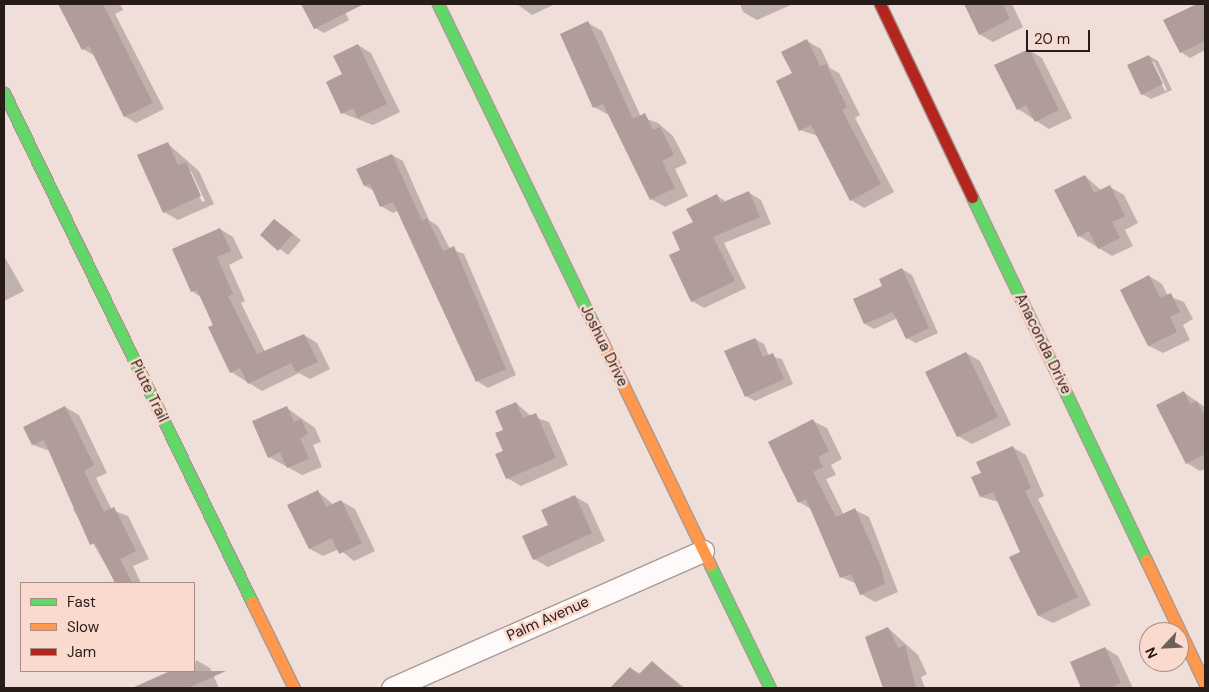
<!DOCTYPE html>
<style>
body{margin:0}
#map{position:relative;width:1209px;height:692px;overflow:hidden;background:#f0ded8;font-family:"DM Sans",sans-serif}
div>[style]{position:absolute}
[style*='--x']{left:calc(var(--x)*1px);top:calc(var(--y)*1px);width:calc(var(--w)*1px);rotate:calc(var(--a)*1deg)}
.shadow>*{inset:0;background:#0003}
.building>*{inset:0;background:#b09d9b}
.roads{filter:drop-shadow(1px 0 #a79a95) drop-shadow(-1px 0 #a79a95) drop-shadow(0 1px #a79a95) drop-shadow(0 -1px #a79a95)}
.street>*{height:21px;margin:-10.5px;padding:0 10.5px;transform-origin:10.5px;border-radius:10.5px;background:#fdfaf9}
.fast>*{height:11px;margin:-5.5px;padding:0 5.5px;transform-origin:5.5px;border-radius:5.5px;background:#63d668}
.slow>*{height:11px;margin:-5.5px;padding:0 5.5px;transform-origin:5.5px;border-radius:5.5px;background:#ff974d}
.jam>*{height:11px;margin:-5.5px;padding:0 5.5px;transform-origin:5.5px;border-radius:5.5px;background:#b3261e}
span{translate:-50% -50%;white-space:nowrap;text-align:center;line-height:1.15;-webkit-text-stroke:5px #fadace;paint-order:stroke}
.street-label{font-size:15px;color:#271c17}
.frame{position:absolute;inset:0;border:5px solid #271c17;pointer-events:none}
.legend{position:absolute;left:20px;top:582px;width:175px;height:90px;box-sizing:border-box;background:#fadace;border:1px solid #a68e85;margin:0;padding:6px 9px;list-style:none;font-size:15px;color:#271c17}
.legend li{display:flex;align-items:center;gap:10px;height:25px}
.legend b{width:25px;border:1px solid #a68e85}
.north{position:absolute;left:1139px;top:622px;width:50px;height:50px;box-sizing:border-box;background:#fadace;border:1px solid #a68e85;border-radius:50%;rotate:245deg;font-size:14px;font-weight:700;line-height:20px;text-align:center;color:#271c17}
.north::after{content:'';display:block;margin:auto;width:18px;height:22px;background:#6d605b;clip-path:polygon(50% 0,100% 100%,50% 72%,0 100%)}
.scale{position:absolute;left:1026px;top:30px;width:64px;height:22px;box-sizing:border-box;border:2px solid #271c17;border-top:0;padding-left:6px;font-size:15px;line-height:18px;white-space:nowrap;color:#271c17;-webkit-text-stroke:4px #fadace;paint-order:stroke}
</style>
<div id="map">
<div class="shadow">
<i style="clip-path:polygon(120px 4px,123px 10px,115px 14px,164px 109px,136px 123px,124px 116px,95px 56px,83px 49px,60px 5px)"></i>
<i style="clip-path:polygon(303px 4px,341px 4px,349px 20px,324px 33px,315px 28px)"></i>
<i style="clip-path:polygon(517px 4px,555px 4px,532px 15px)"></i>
<i style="clip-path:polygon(740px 4px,793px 4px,757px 20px,743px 12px)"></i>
<i style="clip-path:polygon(965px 4px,1012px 4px,1023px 27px,993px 42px,979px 34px)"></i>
<i style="clip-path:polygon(1200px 4px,1205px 4px,1205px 50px,1190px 58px,1181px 52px,1165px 21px)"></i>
<i style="clip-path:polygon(588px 23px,602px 31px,641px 117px,658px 123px,673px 136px,687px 163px,675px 169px,688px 196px,665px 207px,651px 199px,609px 115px,594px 107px,561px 35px)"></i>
<i style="clip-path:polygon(807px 41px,821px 49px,830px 68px,839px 73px,860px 115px,855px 118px,894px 192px,864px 208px,851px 200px,818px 136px,800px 130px,793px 74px)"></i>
<i style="clip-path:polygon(358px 45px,371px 53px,400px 112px,373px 125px,342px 113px,344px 74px)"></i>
<i style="clip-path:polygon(1029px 50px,1042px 58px,1072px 118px,1049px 129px,1018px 109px)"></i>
<i style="clip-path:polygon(evenodd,1149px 56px,1158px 61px,1172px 90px,1151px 99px,1142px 94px,1149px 56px,1151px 62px,1154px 62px,1167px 90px,1165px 91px,1151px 62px)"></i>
<i style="clip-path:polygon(evenodd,167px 143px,199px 171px,214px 204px,178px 220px,164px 212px,167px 143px,188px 171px,191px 171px,205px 201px,202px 202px,188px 171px)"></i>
<i style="clip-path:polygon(392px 155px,403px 161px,429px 220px,438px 226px,450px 249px,464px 254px,516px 375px,488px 388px,477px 381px,399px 210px,393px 213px,381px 206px,375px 191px,365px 186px)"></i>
<i style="clip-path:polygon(1085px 176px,1102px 191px,1110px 187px,1124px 195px,1138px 223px,1125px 230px,1133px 246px,1112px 256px,1079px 236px)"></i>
<i style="clip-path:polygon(749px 193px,761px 200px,771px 224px,724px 243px,746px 288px,704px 308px,692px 301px,682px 251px,694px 222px,717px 196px,727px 202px)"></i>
<i style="clip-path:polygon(275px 220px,301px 240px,288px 255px,262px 235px)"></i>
<i style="clip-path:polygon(220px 229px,233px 237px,243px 258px,229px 265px,245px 301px,241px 303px,265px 352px,304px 335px,317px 343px,330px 369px,310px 379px,299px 373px,262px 391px,231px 372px,202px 298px,192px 291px)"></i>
<i style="clip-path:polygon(4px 256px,24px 291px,4px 301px)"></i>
<i style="clip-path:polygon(902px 269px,912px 275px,938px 333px,916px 343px,907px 338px,898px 318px,874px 329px,865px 324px,884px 287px)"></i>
<i style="clip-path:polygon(1149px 276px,1162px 284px,1168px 296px,1184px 302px,1193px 319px,1183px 325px,1190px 340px,1163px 353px,1149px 346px,1121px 290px)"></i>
<i style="clip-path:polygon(755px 339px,764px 344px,769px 356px,782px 359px,793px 384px,755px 401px,746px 396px)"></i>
<i style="clip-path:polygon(966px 353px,980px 361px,1011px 425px,972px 444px,958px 436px)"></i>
<i style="clip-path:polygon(1183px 392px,1205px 407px,1205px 469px,1200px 471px,1187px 463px)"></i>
<i style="clip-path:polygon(516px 403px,531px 416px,549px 422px,568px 465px,521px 486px,507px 478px,505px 451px,505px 430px)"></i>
<i style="clip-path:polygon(65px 407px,79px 415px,107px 473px,96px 478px,112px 510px,128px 516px,149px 559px,133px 566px,141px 583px,116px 583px,73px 509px,78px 506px,50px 451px,33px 445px)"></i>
<i style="clip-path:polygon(287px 408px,315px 428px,321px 442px,313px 445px,322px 467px,302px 475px,269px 457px)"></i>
<i style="clip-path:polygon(813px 421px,827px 428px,842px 459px,831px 465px,836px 475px,826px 479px,844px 515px,855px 510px,869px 517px,898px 592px,875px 602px,861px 594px,857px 584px,841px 577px,811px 509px,799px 502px)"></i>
<i style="clip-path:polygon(1012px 447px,1026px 455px,1044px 496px,1038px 499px,1091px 605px,1053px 623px,1039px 616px,1011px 558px,1021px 553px,999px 502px,981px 497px,983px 473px)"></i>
<i style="clip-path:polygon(318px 492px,334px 505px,341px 501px,355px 509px,375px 551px,354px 561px,339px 549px,323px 556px,310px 549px)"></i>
<i style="clip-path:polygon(574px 496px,588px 504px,605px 541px,548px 567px,534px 559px,549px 525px)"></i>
<i style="clip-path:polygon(888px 628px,918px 655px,927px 674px,921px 677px,925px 688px,885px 688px,867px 638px)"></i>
<i style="clip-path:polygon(1105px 648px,1118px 656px,1133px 688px,1083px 688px,1071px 663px)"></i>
<i style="clip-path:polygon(196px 660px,210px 668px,219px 688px,159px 688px,155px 679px,173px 671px,194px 671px)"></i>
<i style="clip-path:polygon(652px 662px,685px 688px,614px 686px,630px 668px,641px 674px)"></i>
</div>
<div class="building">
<i style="clip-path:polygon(58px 4px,103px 4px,153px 103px,124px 117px,89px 46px,82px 50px)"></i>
<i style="clip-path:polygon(301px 4px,364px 4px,314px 29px)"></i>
<i style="clip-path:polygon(964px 4px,1003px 4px,1010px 19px,979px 35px)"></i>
<i style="clip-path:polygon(1197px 4px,1205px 4px,1205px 41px,1180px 53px,1163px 20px)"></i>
<i style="clip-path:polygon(588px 21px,633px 119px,645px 113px,653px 130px,660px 127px,674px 155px,662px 161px,675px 188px,650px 200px,603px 104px,593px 108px,560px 34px)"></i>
<i style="clip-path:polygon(807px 39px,820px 66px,826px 64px,847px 107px,842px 110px,881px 184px,850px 201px,811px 125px,799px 131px,776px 81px,792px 73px,781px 52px)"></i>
<i style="clip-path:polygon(358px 44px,387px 104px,358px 118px,353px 108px,341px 114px,326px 82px,342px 74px,333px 56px)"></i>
<i style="clip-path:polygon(1029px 49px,1059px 110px,1035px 122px,1026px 105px,1017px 110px,994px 65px)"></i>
<i style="clip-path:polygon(1149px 55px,1163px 84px,1141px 95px,1127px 65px)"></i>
<i style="clip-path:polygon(168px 142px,178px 165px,186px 162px,201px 196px,163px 213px,137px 155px)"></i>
<i style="clip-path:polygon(392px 154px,422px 221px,427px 218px,443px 251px,454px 246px,506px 369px,476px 382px,393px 202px,380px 207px,370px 184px,364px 186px,356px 169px)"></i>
<i style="clip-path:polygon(1085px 175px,1094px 193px,1110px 185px,1125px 216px,1112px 222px,1120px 238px,1098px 249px,1089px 231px,1078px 237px,1054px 190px)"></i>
<i style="clip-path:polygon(749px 191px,760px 217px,713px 237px,735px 281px,691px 302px,669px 255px,680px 250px,672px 232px,693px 222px,686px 209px,717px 194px,721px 203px)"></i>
<i style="clip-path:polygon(274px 219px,293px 234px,278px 251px,260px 235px)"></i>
<i style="clip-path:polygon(220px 228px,231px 251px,217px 257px,233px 294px,228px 296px,257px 354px,304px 334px,318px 362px,296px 372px,291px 363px,248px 384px,240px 368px,230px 373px,208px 327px,213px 325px,197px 290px,191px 292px,172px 249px)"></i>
<i style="clip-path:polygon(902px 268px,929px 328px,906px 339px,893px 312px,864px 324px,853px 299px,882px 286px,879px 279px)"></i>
<i style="clip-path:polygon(1149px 275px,1160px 298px,1171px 293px,1180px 312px,1170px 317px,1177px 332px,1148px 346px,1120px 290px)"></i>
<i style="clip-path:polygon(755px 338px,763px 357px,773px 353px,784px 379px,745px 397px,724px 351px)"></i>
<i style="clip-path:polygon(966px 352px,998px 417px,957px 437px,925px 372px)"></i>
<i style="clip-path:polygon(1184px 391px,1190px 404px,1197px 401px,1205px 417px,1205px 454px,1186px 464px,1156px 405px)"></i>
<i style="clip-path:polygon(516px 402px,523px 418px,536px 413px,556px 458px,506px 479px,495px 454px,503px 451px,495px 433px,503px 430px,495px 411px)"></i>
<i style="clip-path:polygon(65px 406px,94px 465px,84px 471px,104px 512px,114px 507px,136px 551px,120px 559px,132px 583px,115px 583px,95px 543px,90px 545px,44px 440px,32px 445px,23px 427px)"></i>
<i style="clip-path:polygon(287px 406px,294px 422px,301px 419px,308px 434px,300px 438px,309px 459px,287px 468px,280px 452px,268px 458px,252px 421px)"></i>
<i style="clip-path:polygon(813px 419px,829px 451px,818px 457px,823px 467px,813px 472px,836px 517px,855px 508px,881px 567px,885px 584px,860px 595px,851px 574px,840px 578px,806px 499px,798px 503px,768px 442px)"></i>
<i style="clip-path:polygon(1013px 446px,1031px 488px,1025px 491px,1078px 597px,1038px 616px,1009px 557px,1020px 552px,993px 492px,980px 497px,971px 477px,981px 473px,976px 462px)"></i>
<i style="clip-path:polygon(318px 490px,326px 507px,341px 500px,362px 543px,339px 554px,332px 538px,309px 549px,287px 505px)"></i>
<i style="clip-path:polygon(575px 495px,592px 533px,533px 560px,522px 536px,548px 525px,541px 510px)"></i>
<i style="clip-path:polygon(888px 627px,898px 648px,905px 645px,916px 688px,883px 688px,865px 637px)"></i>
<i style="clip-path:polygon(1105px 647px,1121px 683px,1110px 688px,1081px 688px,1070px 662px)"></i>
<i style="clip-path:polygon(652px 661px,682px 688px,610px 688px,630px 667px,638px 675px)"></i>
<i style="clip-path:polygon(170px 671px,226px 671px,188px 688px,132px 688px)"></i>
</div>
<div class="roads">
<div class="street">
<i style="--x:392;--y:688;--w:340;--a:-23.8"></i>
</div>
<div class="fast">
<i style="--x:438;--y:4;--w:370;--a:64.1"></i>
<i style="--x:4;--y:93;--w:566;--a:64.02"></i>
<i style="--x:972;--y:197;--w:403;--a:64.4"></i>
<i style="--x:710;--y:565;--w:137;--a:64"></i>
</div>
<div class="slow">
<i style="--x:600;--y:337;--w:253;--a:64.2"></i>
<i style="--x:1146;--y:560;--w:137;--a:64.6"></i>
<i style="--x:252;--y:602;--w:96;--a:64"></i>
</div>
<div class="jam">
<i style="--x:880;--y:4;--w:214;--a:64.5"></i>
</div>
</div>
<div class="street-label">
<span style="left:1043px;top:344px;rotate:64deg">Anaconda Drive</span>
<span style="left:604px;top:346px;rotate:64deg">Joshua Drive</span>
<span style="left:149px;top:391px;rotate:64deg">Piute Trail</span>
<span style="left:548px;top:619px;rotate:-24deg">Palm Avenue</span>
</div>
<div class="frame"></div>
<ul class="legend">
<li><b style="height:6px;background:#63d668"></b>Fast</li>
<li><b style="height:6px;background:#ff974d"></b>Slow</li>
<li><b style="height:6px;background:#b3261e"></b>Jam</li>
</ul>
<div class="north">N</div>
<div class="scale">20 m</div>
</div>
